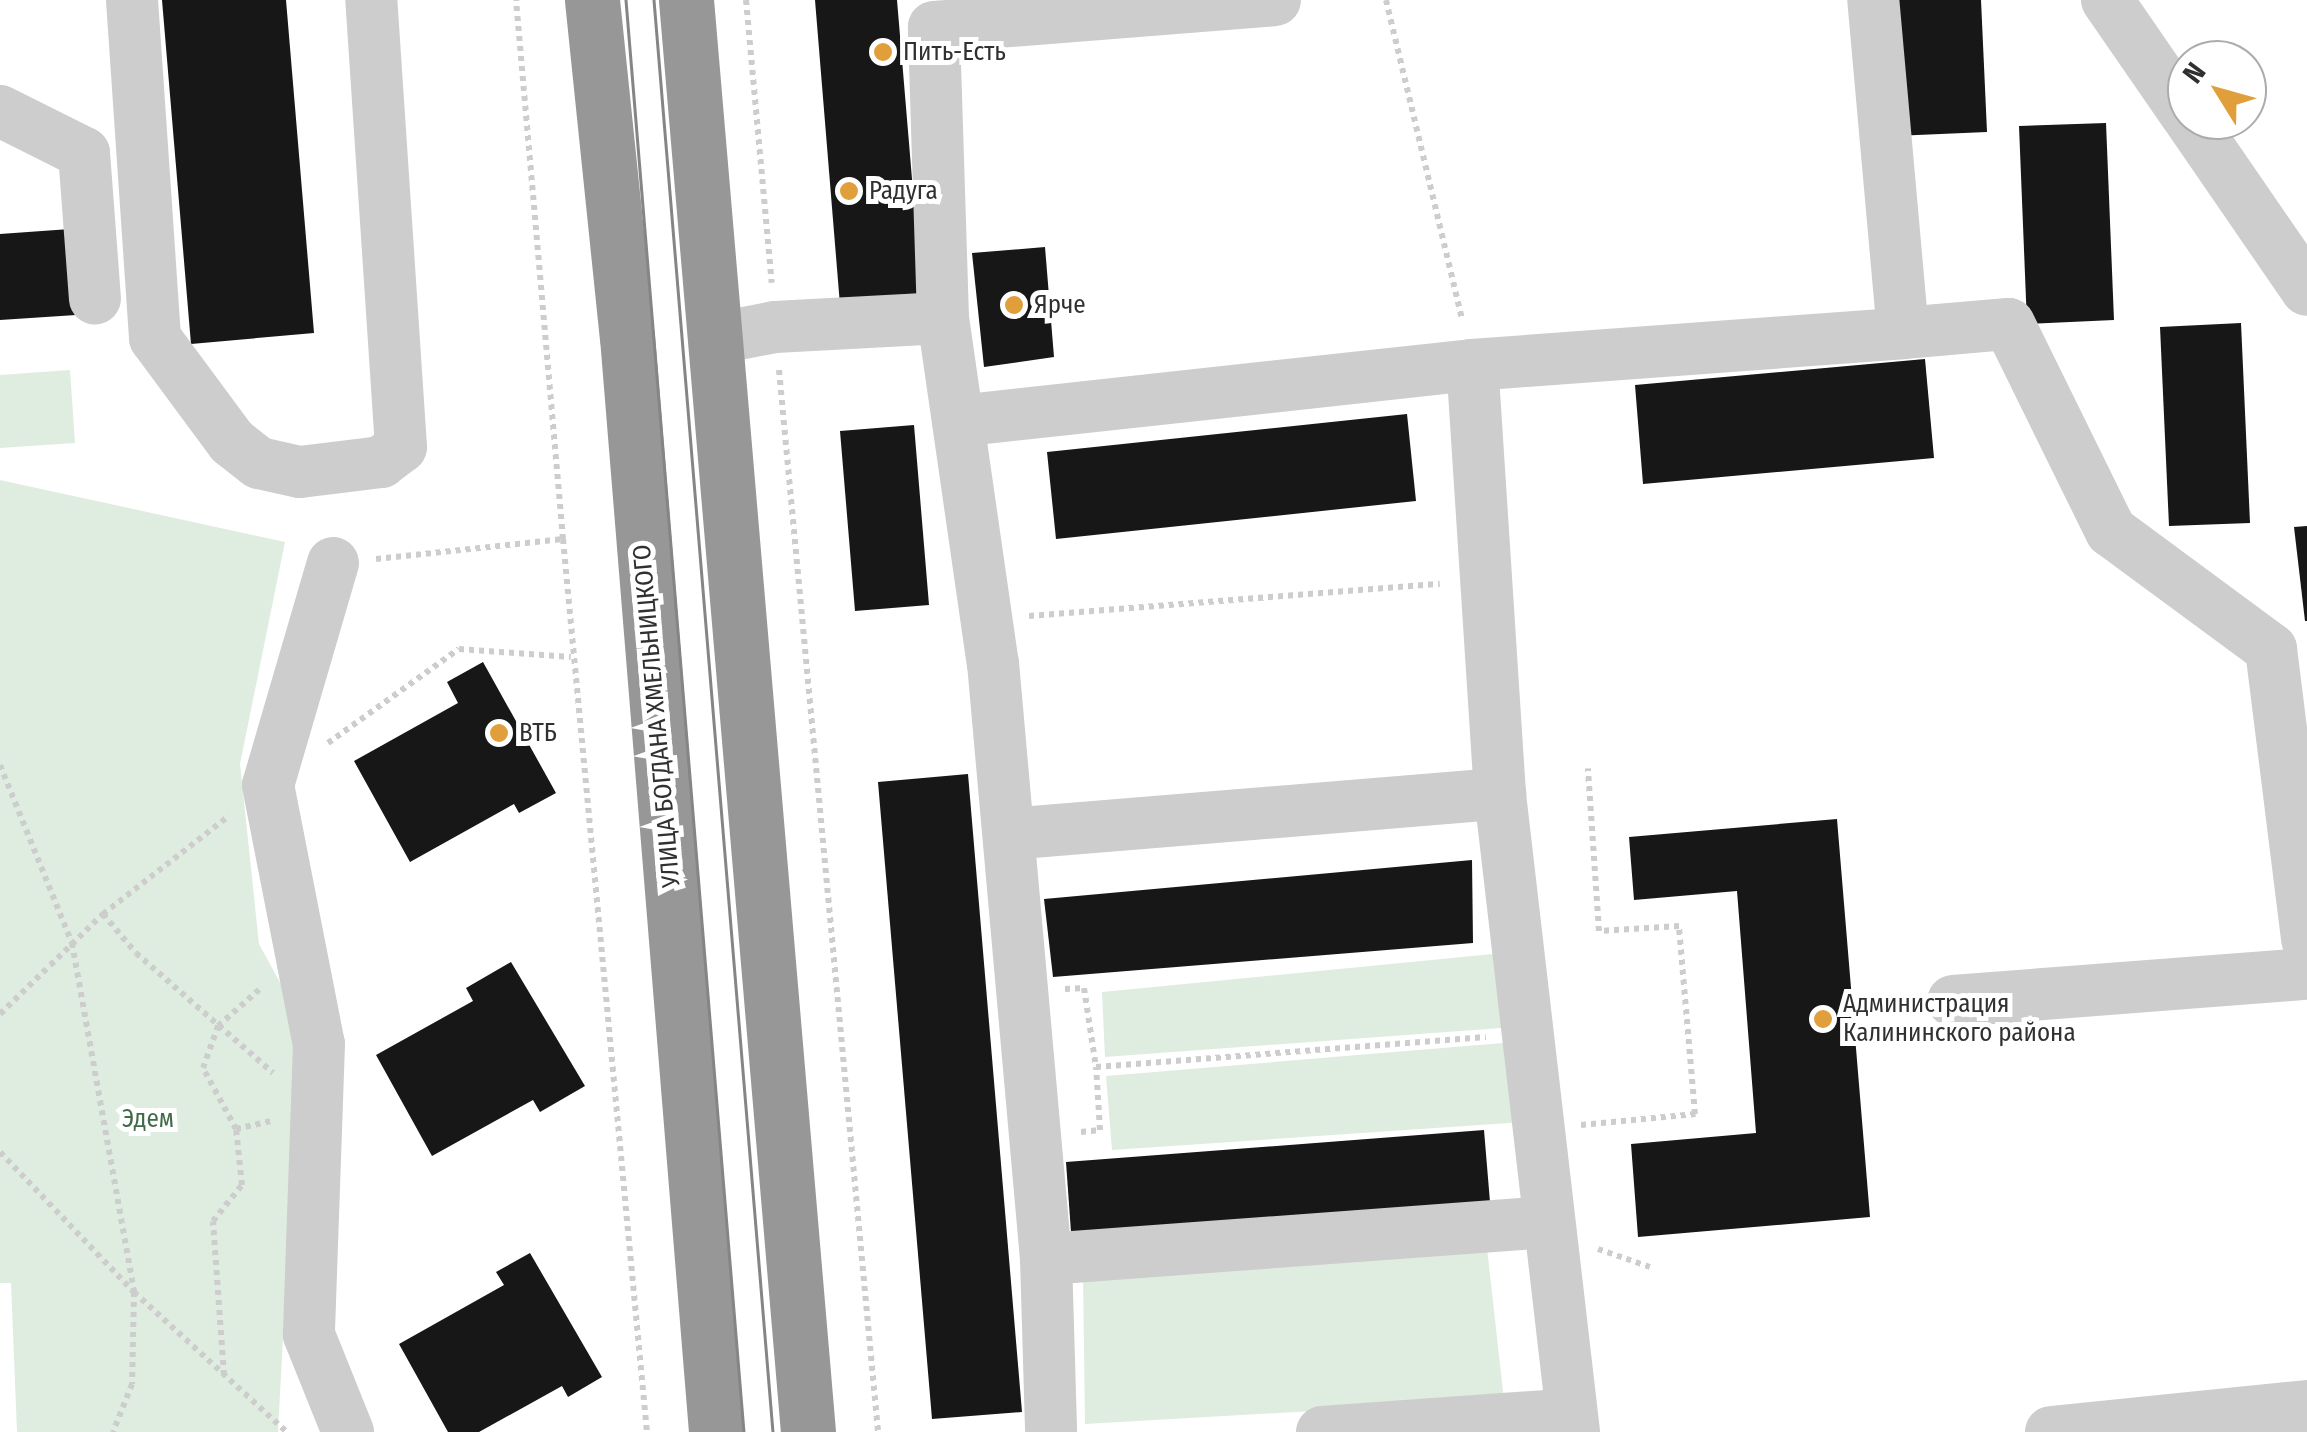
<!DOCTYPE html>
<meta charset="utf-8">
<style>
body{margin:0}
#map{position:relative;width:2307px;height:1432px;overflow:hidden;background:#fff;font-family:"Fira Sans Condensed",sans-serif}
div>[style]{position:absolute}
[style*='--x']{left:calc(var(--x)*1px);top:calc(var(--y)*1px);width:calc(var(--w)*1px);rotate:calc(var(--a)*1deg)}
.green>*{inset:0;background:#dfede1}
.building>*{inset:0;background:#171717}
.path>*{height:6px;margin-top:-3px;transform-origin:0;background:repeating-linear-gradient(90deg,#cdcdcd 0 5px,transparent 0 10px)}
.minor>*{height:52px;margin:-26px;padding:0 26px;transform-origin:26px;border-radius:26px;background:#cdcdcd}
.highway>*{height:55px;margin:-27.5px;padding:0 27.5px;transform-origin:27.5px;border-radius:27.5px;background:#979797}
.tram>*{height:2.5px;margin:-1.25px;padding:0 1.25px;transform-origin:1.25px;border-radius:1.25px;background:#858585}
.dots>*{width:28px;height:28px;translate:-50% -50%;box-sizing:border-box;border:5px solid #fff;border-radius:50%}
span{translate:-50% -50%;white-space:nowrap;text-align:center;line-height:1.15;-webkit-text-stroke:10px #fff;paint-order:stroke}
.poi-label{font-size:25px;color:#303030}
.left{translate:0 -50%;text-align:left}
.street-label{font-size:25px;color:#303030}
.park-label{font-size:25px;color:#3f6b48}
.north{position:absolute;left:2167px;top:40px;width:100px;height:100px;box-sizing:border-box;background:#fff;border:2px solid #acacac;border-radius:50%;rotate:307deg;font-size:28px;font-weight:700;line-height:40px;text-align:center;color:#303030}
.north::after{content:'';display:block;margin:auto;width:35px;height:45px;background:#e09f3a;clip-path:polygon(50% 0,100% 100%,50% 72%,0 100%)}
</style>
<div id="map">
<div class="green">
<i style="clip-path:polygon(70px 370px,75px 443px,0 448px,0 375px)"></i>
<i style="clip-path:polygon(0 480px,285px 542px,240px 764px,259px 944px,300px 1019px,278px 1432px,17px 1432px,11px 1283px,0 1283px)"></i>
<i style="clip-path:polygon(1503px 953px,1515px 1027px,1105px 1057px,1102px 992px)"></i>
<i style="clip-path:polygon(1515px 1042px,1524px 1122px,1112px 1150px,1106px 1076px)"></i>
<i style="clip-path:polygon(1487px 1248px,1504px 1400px,1085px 1424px,1083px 1276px)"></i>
</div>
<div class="building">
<i style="clip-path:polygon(162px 0,286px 0,314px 333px,191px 344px)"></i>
<i style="clip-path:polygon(815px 0,897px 0,922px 298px,840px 305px)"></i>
<i style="clip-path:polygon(1888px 0,1981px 0,1987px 132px,1894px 136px)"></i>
<i style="clip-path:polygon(2106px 123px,2114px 320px,2027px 324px,2019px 126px)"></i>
<i style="clip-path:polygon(70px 229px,76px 315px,0 320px,0 234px)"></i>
<i style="clip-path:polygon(1045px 247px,1054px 357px,984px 367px,972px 253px)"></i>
<i style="clip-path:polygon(2241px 323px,2250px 523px,2169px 526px,2160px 327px)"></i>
<i style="clip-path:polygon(1925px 359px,1934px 458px,1643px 484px,1635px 385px)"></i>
<i style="clip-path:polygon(1407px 414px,1416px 501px,1056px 539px,1047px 452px)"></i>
<i style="clip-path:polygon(914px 425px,929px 605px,855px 611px,840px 431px)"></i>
<i style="clip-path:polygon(2307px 526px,2307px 621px,2305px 621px,2294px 527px)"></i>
<i style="clip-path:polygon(483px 662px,556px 793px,519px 813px,514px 804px,410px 862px,354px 761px,458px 703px,447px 682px)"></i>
<i style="clip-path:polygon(968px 774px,1022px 1412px,932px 1419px,878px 782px)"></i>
<i style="clip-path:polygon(1837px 819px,1870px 1217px,1638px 1237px,1631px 1144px,1756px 1133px,1737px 891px,1634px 900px,1629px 837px)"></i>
<i style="clip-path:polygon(1472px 860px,1473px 943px,1053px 977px,1044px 899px)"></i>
<i style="clip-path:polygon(511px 962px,585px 1086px,540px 1112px,533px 1100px,432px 1156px,376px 1055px,473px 1001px,466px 988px)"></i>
<i style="clip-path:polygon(1484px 1130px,1491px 1214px,1072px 1246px,1066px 1162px)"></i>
<i style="clip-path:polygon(530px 1253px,602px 1377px,568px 1397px,562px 1386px,479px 1432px,448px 1432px,399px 1344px,504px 1285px,496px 1272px)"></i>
</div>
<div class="path">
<i style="--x:746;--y:0;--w:284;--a:84.8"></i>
<i style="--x:1386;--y:0;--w:329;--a:76.6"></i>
<i style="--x:779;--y:370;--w:1067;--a:84.67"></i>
<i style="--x:563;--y:539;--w:897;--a:84.63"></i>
<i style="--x:376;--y:559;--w:188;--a:-6.1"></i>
<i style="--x:563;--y:539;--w:541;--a:-94.98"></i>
<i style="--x:1029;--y:616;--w:412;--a:-4.5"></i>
<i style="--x:328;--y:743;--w:161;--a:-35.7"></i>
<i style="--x:459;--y:649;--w:112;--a:4.1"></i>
<i style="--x:0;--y:765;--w:192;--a:68"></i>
<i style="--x:72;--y:943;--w:354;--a:79.9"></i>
<i style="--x:134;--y:1292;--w:92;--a:91.2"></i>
<i style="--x:132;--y:1384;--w:52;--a:111.6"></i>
<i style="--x:103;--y:914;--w:51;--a:49.8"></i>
<i style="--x:136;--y:953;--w:182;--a:41.2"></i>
<i style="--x:1065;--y:989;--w:19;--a:-3"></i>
<i style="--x:1084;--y:988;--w:80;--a:81.4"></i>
<i style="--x:0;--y:1014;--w:144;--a:-44.2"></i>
<i style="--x:103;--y:914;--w:160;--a:-37.9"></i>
<i style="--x:1581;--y:1125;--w:115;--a:-5.5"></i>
<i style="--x:1695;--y:1114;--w:189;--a:-94.9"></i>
<i style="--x:1679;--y:926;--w:80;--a:176.4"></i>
<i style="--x:1599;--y:931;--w:163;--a:-93.9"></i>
<i style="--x:236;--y:1129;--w:36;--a:-13"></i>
<i style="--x:1081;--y:1132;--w:19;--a:-6"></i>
<i style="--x:1100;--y:1130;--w:63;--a:-93.6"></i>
<i style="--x:1096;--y:1067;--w:391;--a:-4.4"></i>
<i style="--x:0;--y:1152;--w:194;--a:46.3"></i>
<i style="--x:134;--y:1292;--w:207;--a:42.5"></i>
<i style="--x:1598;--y:1249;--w:55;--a:19.1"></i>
<i style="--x:224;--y:1375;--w:154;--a:-94.1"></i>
<i style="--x:213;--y:1221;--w:46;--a:-51.1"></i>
<i style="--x:242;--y:1185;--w:56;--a:-96.1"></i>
<i style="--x:236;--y:1129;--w:69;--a:-118.4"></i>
<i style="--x:203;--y:1068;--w:45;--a:-70.3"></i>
<i style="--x:218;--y:1026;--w:57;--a:-41.5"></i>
</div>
<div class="minor">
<i style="--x:132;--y:0;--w:339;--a:86.1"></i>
<i style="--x:155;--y:338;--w:129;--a:53.5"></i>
<i style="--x:232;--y:442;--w:34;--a:38"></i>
<i style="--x:259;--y:463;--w:42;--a:12.4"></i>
<i style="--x:300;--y:472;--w:82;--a:-7"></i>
<i style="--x:381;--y:462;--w:25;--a:-37"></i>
<i style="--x:401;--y:447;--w:448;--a:-93.8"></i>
<i style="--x:2107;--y:0;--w:141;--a:55.4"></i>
<i style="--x:0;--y:111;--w:94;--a:26.6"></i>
<i style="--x:84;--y:153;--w:146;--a:85.7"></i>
<i style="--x:2190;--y:120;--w:206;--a:55.5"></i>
<i style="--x:943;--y:318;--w:291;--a:-91.8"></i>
<i style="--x:934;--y:27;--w:342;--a:-4.5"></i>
<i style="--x:1903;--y:333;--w:106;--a:-4.9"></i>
<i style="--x:2009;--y:324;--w:231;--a:63.8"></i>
<i style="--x:2111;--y:531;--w:199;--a:36.4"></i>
<i style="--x:2271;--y:649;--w:293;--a:82.9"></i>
<i style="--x:718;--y:338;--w:58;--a:-10.9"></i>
<i style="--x:775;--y:327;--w:168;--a:-3.1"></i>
<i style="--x:943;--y:318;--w:349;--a:81.8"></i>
<i style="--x:993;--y:663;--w:598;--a:84.92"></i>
<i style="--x:1046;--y:1259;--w:173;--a:88.3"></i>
<i style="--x:958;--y:421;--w:517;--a:-6.22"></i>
<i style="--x:333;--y:563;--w:231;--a:106.3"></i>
<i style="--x:268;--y:785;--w:264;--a:78.9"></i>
<i style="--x:319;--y:1044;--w:291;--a:92"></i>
<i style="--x:309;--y:1335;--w:105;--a:68.1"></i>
<i style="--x:1009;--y:834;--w:493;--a:-4.7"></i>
<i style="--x:1953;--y:1001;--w:355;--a:-4.4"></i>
<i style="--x:1046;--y:1259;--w:502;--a:-4.22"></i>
<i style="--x:1322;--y:1432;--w:250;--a:-4.1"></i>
<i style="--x:1574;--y:1432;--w:642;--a:-96.62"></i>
<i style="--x:1500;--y:794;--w:430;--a:-93.7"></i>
<i style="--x:1472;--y:365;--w:432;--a:-4.2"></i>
<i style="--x:1903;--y:333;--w:334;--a:-95.1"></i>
<i style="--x:2051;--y:1432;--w:257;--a:-5.8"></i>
</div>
<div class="highway">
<i style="--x:592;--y:0;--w:339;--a:84.1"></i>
<i style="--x:627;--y:337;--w:1099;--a:85.35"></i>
<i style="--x:686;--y:0;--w:1437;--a:85.13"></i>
</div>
<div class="tram">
<i style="--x:626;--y:0;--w:1437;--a:85.29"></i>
<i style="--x:654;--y:0;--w:1437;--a:85.25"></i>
</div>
<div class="dots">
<i style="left:883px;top:52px;background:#e09f3a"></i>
<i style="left:849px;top:191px;background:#e09f3a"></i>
<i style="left:1014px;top:305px;background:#e09f3a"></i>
<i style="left:499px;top:733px;background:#e09f3a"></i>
<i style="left:1823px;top:1019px;background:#e09f3a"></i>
</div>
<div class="poi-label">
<span class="left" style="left:903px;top:52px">Пить-Есть</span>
<span class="left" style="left:869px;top:191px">Радуга</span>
<span class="left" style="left:1034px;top:305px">Ярче</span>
<span class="left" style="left:519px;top:733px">ВТБ</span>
<span class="left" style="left:1843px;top:1019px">Администрация<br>Калининского района</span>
</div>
<div class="street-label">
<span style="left:657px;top:716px;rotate:-95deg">УЛИЦА БОГДАНА ХМЕЛЬНИЦКОГО</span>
</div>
<div class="park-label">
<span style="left:148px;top:1119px">Эдем</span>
</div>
<div class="north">N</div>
</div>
